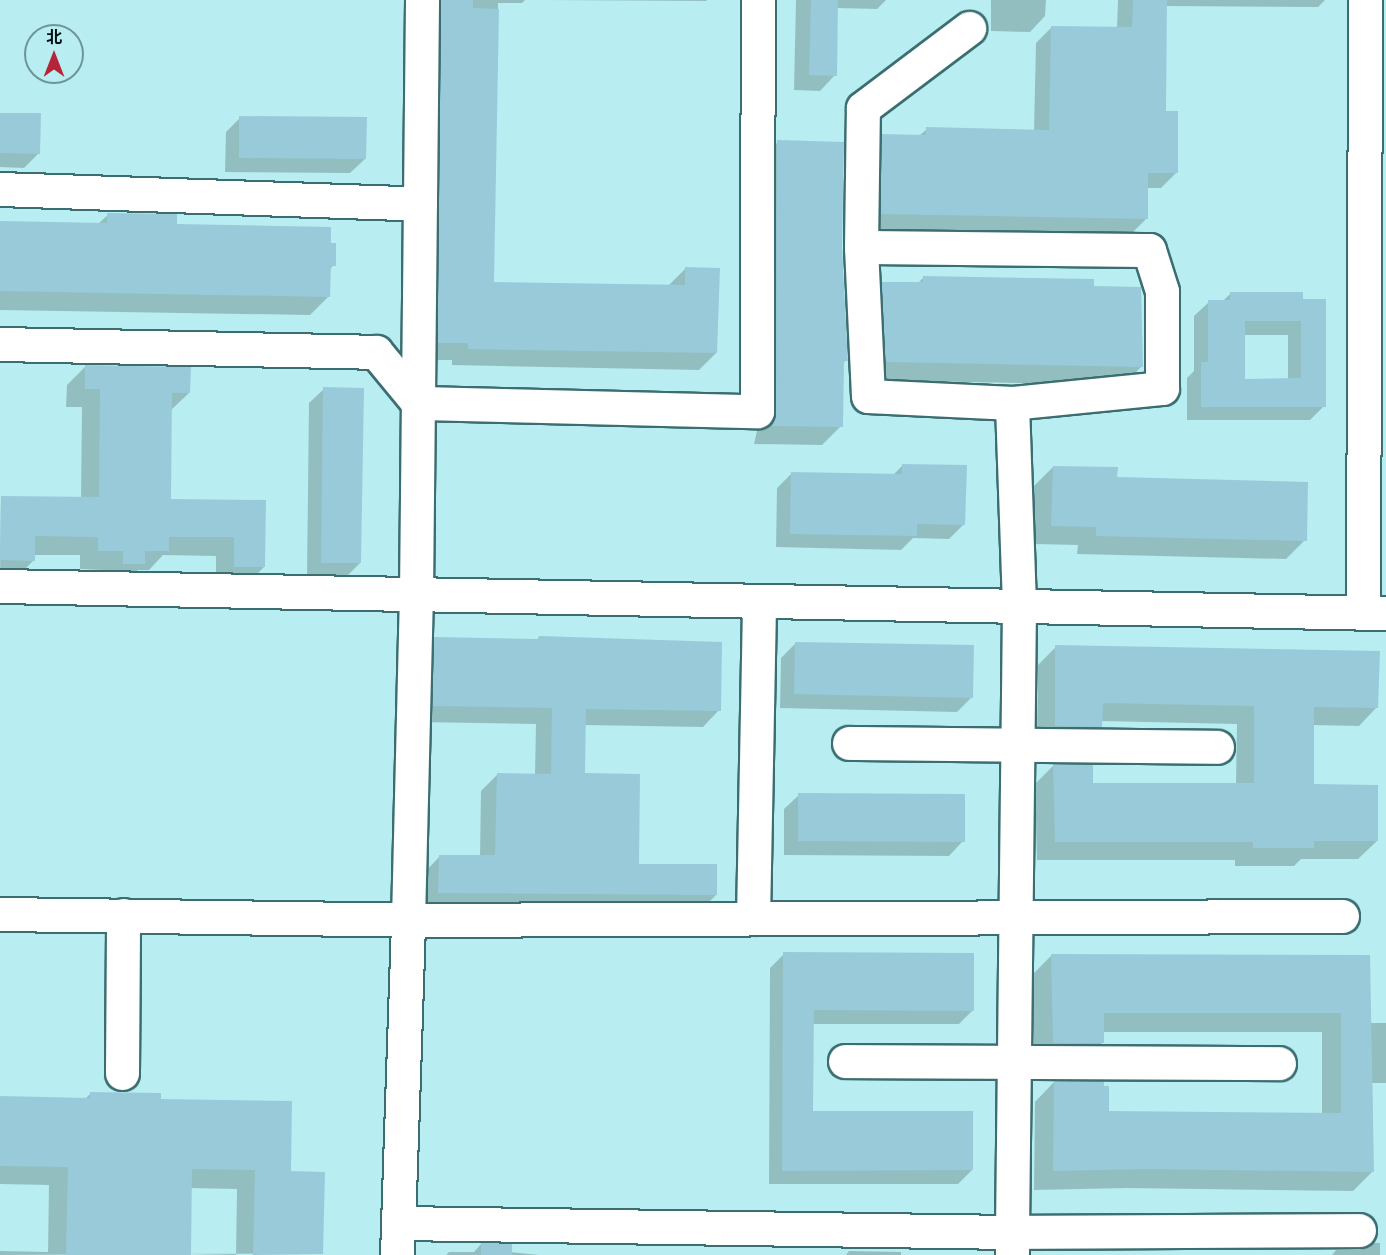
<!DOCTYPE html>
<meta charset="utf-8">
<style>
body{margin:0}
#map{position:relative;width:1386px;height:1255px;overflow:hidden;background:#b8eef1;font-family:"Varela Round","Noto Sans SC",sans-serif}
div>[style]{position:absolute}
[style*='--x']{left:calc(var(--x)*1px);top:calc(var(--y)*1px);width:calc(var(--w)*1px);rotate:calc(var(--a)*1deg)}
.shadow>*{inset:0;background:#0003}
.building>*{inset:0;background:#99cada}
.roads{filter:drop-shadow(2px 0 #3b6e71) drop-shadow(-2px 0 #3b6e71) drop-shadow(0 2px #3b6e71) drop-shadow(0 -2px #3b6e71)}
.minor>*{height:33px;margin:-16.5px;padding:0 16.5px;transform-origin:16.5px;border-radius:16.5px;background:#fff}
span{translate:-50% -50%;white-space:nowrap;text-align:center;line-height:1.15;-webkit-text-stroke:4.5px #b8eef1;paint-order:stroke}
.north{position:absolute;left:24px;top:24px;width:60px;height:60px;box-sizing:border-box;background:#b8eef1;border:2px solid #6e9598;border-radius:50%;rotate:0deg;font-size:16px;font-weight:700;line-height:24px;text-align:center;color:#001012}
.north::after{content:'';display:block;margin:auto;width:21px;height:27px;background:#b62437;clip-path:polygon(50% 0,100% 100%,50% 72%,0 100%)}
</style>
<div id="map">
<div class="shadow">
<i style="clip-path:polygon(426px 0,525px 0,522px 3px,498px 3px,493px 284px,669px 285px,686px 268px,716px 353px,699px 370px,452px 365px,452px 360px,421px 360px)"></i>
<i style="clip-path:polygon(546px 0,707px 0,706px 1px)"></i>
<i style="clip-path:polygon(796px 0,886px 0,877px 9px,837px 8px,835px 75px,820px 91px,794px 90px)"></i>
<i style="clip-path:polygon(991px 0,1046px 0,1045px 16px,1030px 32px,991px 31px)"></i>
<i style="clip-path:polygon(1118px 0,1325px 0,1318px 7px,1166px 6px,1164px 113px,1177px 172px,1161px 188px,1147px 188px,1146px 219px,1131px 234px,865px 229px,866px 151px,882px 135px,919px 136px,927px 129px,1034px 131px,1036px 43px,1052px 27px,1117px 28px)"></i>
<i style="clip-path:polygon(0 114px,39px 153px,24px 168px,0 167px)"></i>
<i style="clip-path:polygon(240px 118px,365px 159px,350px 173px,225px 172px,226px 132px)"></i>
<i style="clip-path:polygon(778px 142px,841px 248px,846px 360px,843px 364px,841px 426px,822px 445px,754px 444px,757px 431px,759px 161px)"></i>
<i style="clip-path:polygon(108px 215px,329px 245px,334px 265px,329px 270px,329px 296px,310px 315px,0 310px,0 223px,98px 224px)"></i>
<i style="clip-path:polygon(923px 278px,1093px 287px,1142px 366px,1123px 385px,867px 380px,863px 302px,882px 283px,917px 284px)"></i>
<i style="clip-path:polygon(evenodd,1231px 293px,1302px 301px,1324px 406px,1310px 420px,1187px 420px,1187px 378px,1194px 371px,1194px 316px,1209px 302px,1222px 302px,1231px 293px,1244px 335px,1288px 335px,1288px 380px,1244px 380px,1244px 335px)"></i>
<i style="clip-path:polygon(86px 366px,189px 393px,170px 411px,169px 500px,264px 501px,264px 567px,245px 586px,216px 585px,216px 556px,163px 555px,149px 570px,138px 570px,125px 583px,104px 583px,104px 570px,80px 569px,80px 555px,34px 555px,34px 560px,15px 579px,0 579px,1px 498px,81px 499px,82px 407px,66px 407px,67px 385px)"></i>
<i style="clip-path:polygon(324px 389px,360px 563px,346px 577px,307px 577px,309px 403px)"></i>
<i style="clip-path:polygon(903px 465px,964px 524px,949px 539px,913px 538px,901px 550px,776px 547px,777px 488px,791px 474px,893px 475px)"></i>
<i style="clip-path:polygon(1053px 467px,1116px 479px,1305px 540px,1286px 559px,1077px 554px,1078px 545px,1033px 544px,1034px 486px)"></i>
<i style="clip-path:polygon(539px 637px,719px 710px,703px 727px,585px 725px,584px 775px,637px 865px,716px 895px,700px 911px,422px 909px,424px 873px,440px 856px,480px 856px,481px 791px,497px 775px,535px 775px,536px 724px,416px 722px,418px 655px,434px 639px,536px 641px)"></i>
<i style="clip-path:polygon(796px 643px,972px 697px,957px 712px,780px 708px,781px 658px)"></i>
<i style="clip-path:polygon(1056px 647px,1377px 707px,1359px 726px,1313px 725px,1313px 786px,1377px 841px,1358px 859px,1301px 859px,1294px 866px,1235px 866px,1235px 860px,1037px 860px,1035px 784px,1054px 765px,1091px 784px,1236px 784px,1237px 724px,1101px 721px,1101px 726px,1082px 745px,1037px 744px,1038px 665px)"></i>
<i style="clip-path:polygon(799px 795px,963px 841px,949px 856px,784px 855px,784px 809px)"></i>
<i style="clip-path:polygon(784px 954px,973px 1010px,959px 1024px,812px 1024px,812px 1113px,972px 1170px,958px 1184px,769px 1184px,770px 968px)"></i>
<i style="clip-path:polygon(1052px 955px,1368px 956px,1369px 1023px,1386px 1023px,1386px 1083px,1372px 1083px,1373px 1171px,1353px 1191px,1128px 1188px,1034px 1190px,1035px 1102px,1054px 1082px,1107px 1113px,1322px 1114px,1322px 1032px,1102px 1032px,1102px 1043px,1082px 1063px,1034px 1063px,1032px 975px)"></i>
<i style="clip-path:polygon(evenodd,91px 1093px,159px 1100px,289px 1173px,322px 1253px,0 1255px,0 1251px,48px 1252px,49px 1185px,0 1184px,0 1097px,85px 1099px,91px 1093px,190px 1188px,237px 1189px,236px 1255px,189px 1254px,190px 1188px)"></i>
<i style="clip-path:polygon(1373px 1243px,1380px 1243px,1380px 1255px,1332px 1255px,1336px 1250px,1360px 1250px)"></i>
<i style="clip-path:polygon(481px 1244px,510px 1252px,539px 1255px,446px 1255px,449px 1252px,474px 1252px)"></i>
<i style="clip-path:polygon(849px 1251px,901px 1252px,901px 1255px,846px 1255px)"></i>
</div>
<div class="building">
<i style="clip-path:polygon(441px 0,473px 0,473px 8px,499px 9px,494px 282px,685px 285px,685px 267px,720px 268px,717px 353px,468px 349px,468px 343px,437px 343px)"></i>
<i style="clip-path:polygon(811px 0,838px 0,837px 76px,809px 75px)"></i>
<i style="clip-path:polygon(1133px 0,1167px 0,1166px 111px,1178px 111px,1178px 173px,1148px 173px,1148px 219px,880px 214px,881px 134px,926px 135px,926px 127px,1049px 130px,1051px 26px,1132px 27px)"></i>
<i style="clip-path:polygon(0 113px,41px 113px,40px 154px,0 153px)"></i>
<i style="clip-path:polygon(239px 116px,367px 117px,366px 159px,239px 158px)"></i>
<i style="clip-path:polygon(777px 140px,844px 142px,842px 248px,848px 361px,844px 361px,843px 427px,772px 426px,776px 411px)"></i>
<i style="clip-path:polygon(107px 213px,177px 214px,177px 224px,331px 227px,331px 243px,336px 243px,336px 266px,331px 266px,330px 297px,0 291px,0 221px,107px 223px)"></i>
<i style="clip-path:polygon(923px 276px,1094px 279px,1094px 286px,1141px 287px,1143px 367px,885px 362px,881px 282px,923px 282px)"></i>
<i style="clip-path:polygon(evenodd,1230px 292px,1303px 292px,1303px 299px,1326px 299px,1326px 407px,1201px 407px,1201px 362px,1208px 362px,1208px 300px,1230px 300px,1230px 292px,1245px 321px,1301px 321px,1301px 378px,1245px 379px,1245px 321px)"></i>
<i style="clip-path:polygon(85px 365px,191px 367px,190px 393px,172px 393px,171px 499px,266px 500px,265px 567px,234px 567px,234px 537px,169px 537px,169px 551px,145px 551px,145px 564px,123px 564px,123px 551px,98px 551px,98px 537px,35px 536px,35px 561px,0 560px,1px 496px,99px 497px,100px 389px,85px 389px)"></i>
<i style="clip-path:polygon(323px 387px,364px 388px,361px 563px,321px 563px)"></i>
<i style="clip-path:polygon(902px 464px,967px 465px,965px 525px,917px 524px,917px 536px,790px 534px,791px 472px,902px 474px)"></i>
<i style="clip-path:polygon(1053px 466px,1118px 467px,1117px 477px,1308px 482px,1307px 541px,1096px 536px,1096px 527px,1051px 526px)"></i>
<i style="clip-path:polygon(539px 636px,722px 642px,721px 711px,586px 709px,585px 773px,640px 774px,639px 864px,717px 864px,717px 895px,438px 893px,439px 855px,495px 855px,497px 773px,551px 774px,552px 708px,432px 706px,434px 637px,539px 639px)"></i>
<i style="clip-path:polygon(795px 642px,974px 645px,973px 698px,794px 694px)"></i>
<i style="clip-path:polygon(1055px 645px,1380px 651px,1378px 708px,1314px 707px,1314px 784px,1378px 785px,1378px 841px,1314px 841px,1314px 848px,1253px 848px,1253px 842px,1055px 842px,1053px 764px,1093px 764px,1093px 783px,1254px 783px,1254px 706px,1103px 703px,1102px 727px,1055px 726px)"></i>
<i style="clip-path:polygon(798px 793px,965px 794px,965px 842px,798px 841px)"></i>
<i style="clip-path:polygon(783px 952px,974px 953px,974px 1011px,814px 1010px,813px 1111px,973px 1111px,973px 1170px,782px 1171px)"></i>
<i style="clip-path:polygon(1051px 954px,1370px 955px,1374px 1172px,1148px 1169px,1053px 1171px,1054px 1081px,1104px 1081px,1104px 1086px,1109px 1086px,1109px 1111px,1341px 1113px,1341px 1013px,1104px 1013px,1104px 1043px,1053px 1043px)"></i>
<i style="clip-path:polygon(90px 1092px,161px 1093px,161px 1099px,292px 1101px,291px 1171px,325px 1172px,323px 1254px,253px 1255px,255px 1170px,192px 1169px,191px 1255px,66px 1255px,68px 1167px,0 1166px,0 1096px,90px 1098px)"></i>
<i style="clip-path:polygon(481px 1243px,512px 1243px,512px 1255px,481px 1255px)"></i>
</div>
<div class="roads">
<div class="minor">
<i style="--x:0;--y:189;--w:420;--a:2"></i>
<i style="--x:861;--y:247;--w:288;--a:0.6"></i>
<i style="--x:1149;--y:250;--w:43;--a:72.4"></i>
<i style="--x:1162;--y:291;--w:97;--a:90"></i>
<i style="--x:1162;--y:388;--w:151;--a:174.3"></i>
<i style="--x:0;--y:344;--w:376;--a:1.2"></i>
<i style="--x:376;--y:352;--w:66;--a:50.5"></i>
<i style="--x:418;--y:403;--w:339;--a:1.4"></i>
<i style="--x:757;--y:411;--w:411;--a:-89.9"></i>
<i style="--x:0;--y:586;--w:1386;--a:1.12"></i>
<i style="--x:1363;--y:612;--w:612;--a:-89.81"></i>
<i style="--x:849;--y:743;--w:368;--a:0.6"></i>
<i style="--x:0;--y:914;--w:408;--a:0.8"></i>
<i style="--x:408;--y:920;--w:326;--a:-88.6"></i>
<i style="--x:416;--y:594;--w:594;--a:-89.42"></i>
<i style="--x:753;--y:918;--w:317;--a:-88.9"></i>
<i style="--x:845;--y:1061;--w:434;--a:0.3"></i>
<i style="--x:122;--y:1073;--w:158;--a:-89.6"></i>
<i style="--x:398;--y:1223;--w:614;--a:0.84"></i>
<i style="--x:1012;--y:1232;--w:627;--a:-89.36"></i>
<i style="--x:1019;--y:605;--w:202;--a:-92"></i>
<i style="--x:1012;--y:403;--w:144;--a:-177.2"></i>
<i style="--x:868;--y:396;--w:149;--a:-92.7"></i>
<i style="--x:861;--y:247;--w:139;--a:-89.2"></i>
<i style="--x:863;--y:108;--w:133;--a:-37"></i>
<i style="--x:1012;--y:1253;--w:21;--a:-90"></i>
<i style="--x:1012;--y:1232;--w:347;--a:-0.3"></i>
<i style="--x:397;--y:1255;--w:335;--a:-88.1"></i>
<i style="--x:408;--y:920;--w:934;--a:-0.25"></i>
</div>
</div>
<div class="north">北</div>
</div>
